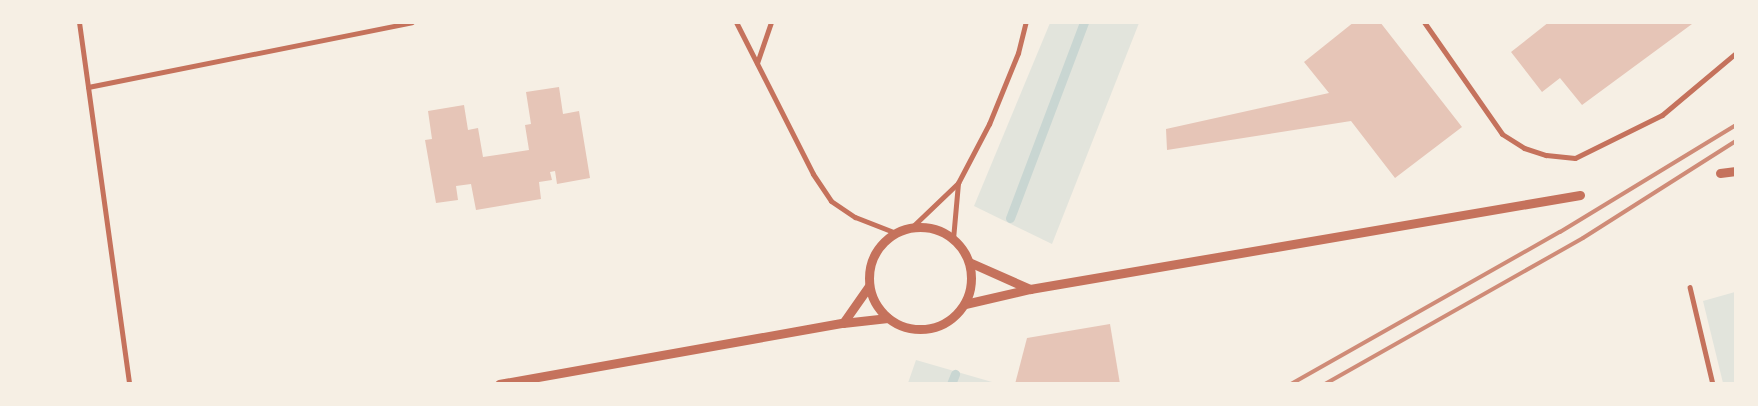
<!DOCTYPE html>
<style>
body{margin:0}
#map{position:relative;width:1758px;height:406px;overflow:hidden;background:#f6efe4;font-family:"PT Sans Narrow",sans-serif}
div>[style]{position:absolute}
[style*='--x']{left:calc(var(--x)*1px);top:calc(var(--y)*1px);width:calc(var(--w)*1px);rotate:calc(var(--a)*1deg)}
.green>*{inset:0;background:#e2e4dc}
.stream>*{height:9px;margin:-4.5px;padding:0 4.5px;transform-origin:4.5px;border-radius:4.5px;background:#c9d6d2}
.building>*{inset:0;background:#e6c5b7}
.pedestrian>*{height:4.5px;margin:-2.25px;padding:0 2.25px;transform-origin:2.25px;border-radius:2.25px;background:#c5725c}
.minor>*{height:5px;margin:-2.5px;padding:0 2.5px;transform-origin:2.5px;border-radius:2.5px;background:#c5725c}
.tertiary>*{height:9px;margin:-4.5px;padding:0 4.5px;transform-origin:4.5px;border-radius:4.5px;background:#c5725c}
.tertiary>.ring{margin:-4.5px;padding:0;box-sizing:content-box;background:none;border:9px solid #c5725c;border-radius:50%}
.rail>*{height:4px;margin:-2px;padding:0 2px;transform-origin:2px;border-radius:2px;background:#cf8b77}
span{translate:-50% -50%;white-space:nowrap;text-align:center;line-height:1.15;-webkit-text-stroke:4px #f6efe4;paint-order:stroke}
.frame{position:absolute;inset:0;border:24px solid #f6efe4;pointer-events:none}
</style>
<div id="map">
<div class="green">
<i style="clip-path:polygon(1050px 23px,1139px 23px,1052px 244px,974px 206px)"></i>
<i style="clip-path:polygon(1735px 292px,1735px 383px,1723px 383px,1703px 301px)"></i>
<i style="clip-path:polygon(916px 360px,992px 382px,992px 383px,908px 383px)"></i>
</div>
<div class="stream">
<i style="--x:1010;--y:218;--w:210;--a:-69.3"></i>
<i style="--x:951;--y:384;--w:11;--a:-68"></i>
</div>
<div class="building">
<i style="clip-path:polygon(1354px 22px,1380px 22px,1462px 127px,1395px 178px,1351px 121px,1167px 150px,1166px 129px,1329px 93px,1304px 62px)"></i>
<i style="clip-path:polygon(1549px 22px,1691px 22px,1692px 24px,1582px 105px,1560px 78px,1542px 92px,1511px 52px)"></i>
<i style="clip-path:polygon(559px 87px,563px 114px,579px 111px,590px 178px,557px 184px,555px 171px,550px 172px,552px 180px,539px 182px,541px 199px,476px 210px,471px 184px,456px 186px,458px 200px,436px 203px,425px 140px,432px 139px,428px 111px,464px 105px,468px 130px,478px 128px,483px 157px,529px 150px,525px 125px,531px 124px,526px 92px)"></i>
<i style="clip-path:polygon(1110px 324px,1120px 384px,1015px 384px,1027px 338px)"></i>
</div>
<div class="pedestrian">
<i style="--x:1690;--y:287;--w:100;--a:76.7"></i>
</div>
<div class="minor">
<i style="--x:79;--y:22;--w:365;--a:82.1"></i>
<i style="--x:736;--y:22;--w:170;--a:63.1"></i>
<i style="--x:813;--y:174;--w:32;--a:56"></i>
<i style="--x:831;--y:201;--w:29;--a:34"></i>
<i style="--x:855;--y:217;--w:44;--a:21.3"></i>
<i style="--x:1424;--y:22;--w:136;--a:55.1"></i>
<i style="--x:1502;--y:134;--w:26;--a:32"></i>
<i style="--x:1524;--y:148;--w:23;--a:18"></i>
<i style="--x:1546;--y:155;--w:29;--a:6"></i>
<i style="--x:1575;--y:158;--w:97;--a:-26.3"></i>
<i style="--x:1662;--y:115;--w:97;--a:-40"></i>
<i style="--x:757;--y:63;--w:43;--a:-71.1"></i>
<i style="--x:88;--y:87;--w:330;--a:-11.3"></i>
<i style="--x:912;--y:227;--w:64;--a:-43.7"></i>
<i style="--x:958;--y:183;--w:67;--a:-62.3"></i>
<i style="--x:989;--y:124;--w:77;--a:-67.8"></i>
<i style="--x:1018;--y:53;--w:32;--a:-76"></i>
<i style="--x:953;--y:239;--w:56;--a:-84.9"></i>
</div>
<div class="tertiary">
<i style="--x:1720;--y:173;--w:16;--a:-7"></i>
<i class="ring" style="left:869px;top:227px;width:93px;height:93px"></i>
<i style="--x:969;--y:262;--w:67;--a:23.9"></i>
<i style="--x:965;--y:304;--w:67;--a:-13"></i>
<i style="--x:1030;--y:289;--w:558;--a:-9.7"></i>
<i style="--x:843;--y:323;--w:45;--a:-54.9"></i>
<i style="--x:499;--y:384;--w:349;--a:-10.1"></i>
<i style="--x:843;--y:323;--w:45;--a:-6.3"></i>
</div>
<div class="rail">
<i style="--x:1291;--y:384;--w:309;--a:-29.5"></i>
<i style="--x:1560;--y:232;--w:206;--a:-31.3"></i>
<i style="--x:1325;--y:384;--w:296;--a:-29.5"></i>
<i style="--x:1583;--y:238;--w:181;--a:-32.4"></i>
</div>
<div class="frame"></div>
</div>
